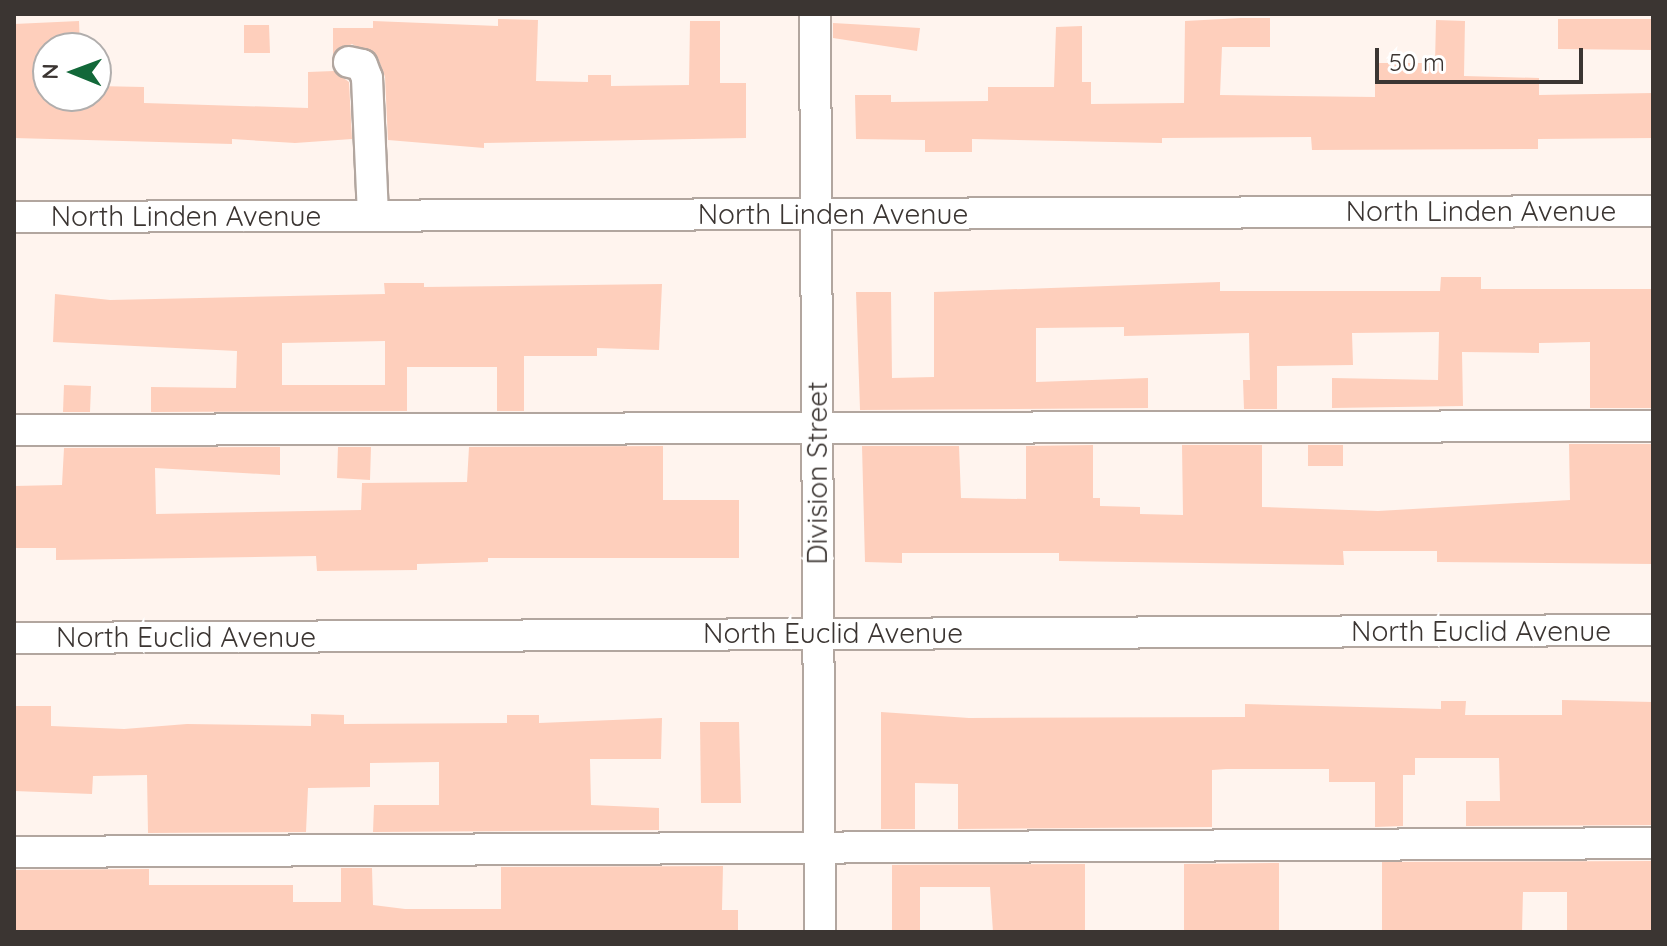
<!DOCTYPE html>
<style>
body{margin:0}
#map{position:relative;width:1667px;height:946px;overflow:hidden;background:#fff4ee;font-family:Quicksand,sans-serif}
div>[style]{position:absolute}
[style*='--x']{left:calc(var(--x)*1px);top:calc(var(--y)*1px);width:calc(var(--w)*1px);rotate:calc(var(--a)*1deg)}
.building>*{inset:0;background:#fecfbc}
.roads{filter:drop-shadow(2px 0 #b2a69f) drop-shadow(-2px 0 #b2a69f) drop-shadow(0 2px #b2a69f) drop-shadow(0 -2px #b2a69f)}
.minor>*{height:30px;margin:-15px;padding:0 15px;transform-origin:15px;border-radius:15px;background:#fff}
span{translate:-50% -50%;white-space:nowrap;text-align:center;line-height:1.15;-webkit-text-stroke:6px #fff;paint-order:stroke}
.street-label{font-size:28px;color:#3b3532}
.frame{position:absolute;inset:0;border:16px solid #3b3532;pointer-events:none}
.north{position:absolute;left:32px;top:32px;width:80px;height:80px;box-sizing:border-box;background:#fff;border:2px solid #b1aead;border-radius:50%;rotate:271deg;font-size:22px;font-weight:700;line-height:32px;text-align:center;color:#3b3532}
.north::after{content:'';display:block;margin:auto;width:28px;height:36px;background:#126839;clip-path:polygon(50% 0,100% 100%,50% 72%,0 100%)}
.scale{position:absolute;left:1375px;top:48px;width:208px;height:36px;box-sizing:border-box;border:4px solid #3b3532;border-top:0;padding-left:10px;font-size:24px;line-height:28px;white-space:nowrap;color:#3b3532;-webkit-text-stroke:6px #fff;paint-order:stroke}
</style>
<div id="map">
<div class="building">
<i style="clip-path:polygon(1241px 18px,1270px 18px,1270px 47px,1222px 47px,1220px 95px,1375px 97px,1375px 63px,1435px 63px,1436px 20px,1465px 21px,1464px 76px,1539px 78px,1539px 95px,1653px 93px,1653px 138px,1538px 139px,1538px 149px,1312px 150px,1311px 137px,1162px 138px,1162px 143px,972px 139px,972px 152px,925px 152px,925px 140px,856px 139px,855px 95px,891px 95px,891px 102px,988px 101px,988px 87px,1054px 87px,1056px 27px,1082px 26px,1082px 82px,1091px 82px,1091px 104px,1184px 103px,1185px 21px)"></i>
<i style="clip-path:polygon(498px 19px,538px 20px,536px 81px,588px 82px,588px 75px,611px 75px,611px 86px,689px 85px,690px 21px,720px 21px,720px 83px,746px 83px,746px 138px,484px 143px,484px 148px,388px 140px,385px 77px,378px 58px,352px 44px,333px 54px,333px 28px,373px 28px,373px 21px,498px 26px)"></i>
<i style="clip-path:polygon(1558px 19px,1653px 19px,1653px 50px,1558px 49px)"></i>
<i style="clip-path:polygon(79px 21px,80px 48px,43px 48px,44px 96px,96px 96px,96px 86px,144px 87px,144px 103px,308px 108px,308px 72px,334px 71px,349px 82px,352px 139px,295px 143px,232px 139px,232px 144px,14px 138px,14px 24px)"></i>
<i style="clip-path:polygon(833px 23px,920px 28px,917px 51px,833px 38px)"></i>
<i style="clip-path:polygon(244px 25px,269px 25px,270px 53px,244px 53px)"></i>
<i style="clip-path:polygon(1441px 277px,1481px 277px,1481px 289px,1653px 289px,1653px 408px,1590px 408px,1590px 342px,1539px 343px,1539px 353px,1462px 352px,1463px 406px,1332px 408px,1332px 378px,1438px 380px,1439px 332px,1352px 333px,1353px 365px,1277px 366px,1277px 409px,1244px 409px,1243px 380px,1250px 380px,1249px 333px,1124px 336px,1124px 327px,1036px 328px,1036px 382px,1148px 378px,1148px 408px,860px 410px,856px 292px,891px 292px,892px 378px,934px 377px,934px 292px,1220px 282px,1220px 291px,1440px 291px)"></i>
<i style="clip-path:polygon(evenodd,384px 283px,424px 283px,424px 287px,662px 284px,659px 350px,597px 348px,597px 356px,524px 356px,524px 411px,497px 411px,497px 367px,407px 367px,407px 411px,151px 412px,151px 387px,236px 388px,237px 351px,53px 342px,55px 294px,110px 300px,385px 294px,384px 283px,385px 341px,385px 385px,282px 385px,282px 343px,385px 341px)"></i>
<i style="clip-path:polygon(64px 385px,91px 386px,90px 412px,63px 412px)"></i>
<i style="clip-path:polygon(1569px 444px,1653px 444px,1653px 564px,1437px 562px,1437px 551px,1343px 551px,1344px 565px,1059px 561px,1059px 553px,902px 553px,902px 563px,865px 562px,862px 446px,959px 446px,961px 498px,1026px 499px,1026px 446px,1093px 445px,1093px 498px,1100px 498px,1100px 506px,1140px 507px,1140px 514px,1183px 515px,1182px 445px,1262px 445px,1262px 507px,1378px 511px,1570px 500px)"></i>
<i style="clip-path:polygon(1308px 445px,1343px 445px,1343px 466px,1308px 466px)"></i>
<i style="clip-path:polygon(663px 446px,663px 500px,739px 500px,739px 558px,488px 558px,488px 562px,417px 564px,417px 570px,317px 571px,316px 556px,56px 560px,56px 548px,14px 548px,14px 486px,62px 485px,64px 448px,280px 447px,280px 475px,155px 468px,156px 514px,361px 510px,362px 483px,467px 482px,469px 447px)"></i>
<i style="clip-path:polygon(338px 447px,371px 447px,370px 480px,337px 478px)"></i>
<i style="clip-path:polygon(1562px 700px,1653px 702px,1653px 825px,1466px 826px,1466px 801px,1500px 801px,1499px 758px,1415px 758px,1415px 775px,1403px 775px,1403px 826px,1375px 827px,1375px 782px,1329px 782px,1329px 769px,1226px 769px,1212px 770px,1212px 827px,958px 829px,958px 784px,915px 783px,915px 829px,881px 829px,881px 712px,969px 718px,1245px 717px,1245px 704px,1441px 709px,1441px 701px,1466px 701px,1465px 715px,1562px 715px)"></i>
<i style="clip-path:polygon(14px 706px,51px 706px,51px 726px,124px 729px,187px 724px,311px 726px,311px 714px,344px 715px,344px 724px,507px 723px,507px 715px,539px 715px,539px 723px,662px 718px,661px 759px,590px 759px,591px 805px,659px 808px,659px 830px,373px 832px,374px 805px,439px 805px,439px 762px,370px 763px,370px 787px,308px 788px,306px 832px,148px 833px,147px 775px,93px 776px,92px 794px,14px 791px)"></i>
<i style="clip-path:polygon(700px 722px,739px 722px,741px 803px,701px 803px)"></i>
<i style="clip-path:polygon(1653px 861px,1653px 932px,1567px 932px,1567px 892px,1523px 892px,1522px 932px,1382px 932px,1382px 862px)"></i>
<i style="clip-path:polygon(1279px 863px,1279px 932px,1184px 932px,1184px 864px)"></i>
<i style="clip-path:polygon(1085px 864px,1085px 932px,993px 932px,990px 887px,920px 887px,920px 932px,892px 932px,892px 865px)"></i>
<i style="clip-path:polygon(723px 866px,722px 910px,738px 910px,738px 932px,14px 932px,16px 870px,149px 869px,149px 885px,293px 885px,293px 902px,341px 902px,341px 868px,372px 868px,373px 905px,405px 909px,501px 909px,501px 867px)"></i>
</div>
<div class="roads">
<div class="minor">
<i style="--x:815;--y:14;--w:918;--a:89.69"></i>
<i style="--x:349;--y:62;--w:13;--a:13"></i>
<i style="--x:362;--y:65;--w:14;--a:69"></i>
<i style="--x:367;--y:78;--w:138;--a:87.5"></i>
<i style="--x:14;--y:217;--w:1639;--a:-0.21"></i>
<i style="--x:14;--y:430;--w:1639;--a:-0.14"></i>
<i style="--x:14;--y:638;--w:1639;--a:-0.28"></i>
<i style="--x:14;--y:852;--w:1639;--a:-0.31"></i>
</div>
</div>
<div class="street-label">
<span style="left:1481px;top:211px">North Linden Avenue</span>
<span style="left:833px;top:214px">North Linden Avenue</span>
<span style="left:186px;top:216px">North Linden Avenue</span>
<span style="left:817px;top:473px;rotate:-90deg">Division Street</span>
<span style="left:1481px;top:631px">North Euclid Avenue</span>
<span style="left:833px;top:633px">North Euclid Avenue</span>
<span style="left:186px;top:637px">North Euclid Avenue</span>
</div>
<div class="frame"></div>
<div class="north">N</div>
<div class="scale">50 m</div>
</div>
